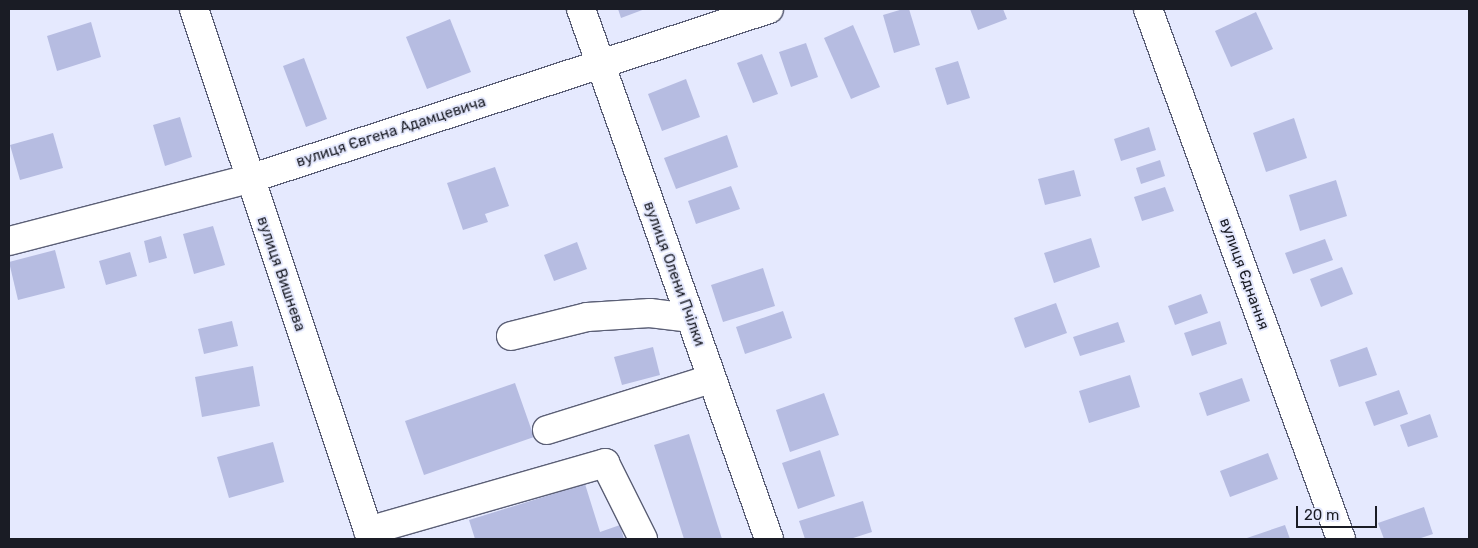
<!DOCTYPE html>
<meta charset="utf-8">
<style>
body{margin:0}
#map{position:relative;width:1478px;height:548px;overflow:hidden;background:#e5e9fe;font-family:Rubik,sans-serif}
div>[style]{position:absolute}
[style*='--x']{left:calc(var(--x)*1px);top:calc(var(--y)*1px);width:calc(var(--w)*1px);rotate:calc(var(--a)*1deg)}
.building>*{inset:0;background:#b6bce1}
.roads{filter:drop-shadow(1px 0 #5b5f76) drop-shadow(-1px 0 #5b5f76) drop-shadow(0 1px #5b5f76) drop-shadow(0 -1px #5b5f76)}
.minor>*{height:28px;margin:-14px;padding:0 14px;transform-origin:14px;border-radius:14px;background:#fff}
span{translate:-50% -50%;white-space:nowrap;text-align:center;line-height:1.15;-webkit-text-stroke:4px #e5e9fe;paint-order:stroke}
.street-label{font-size:15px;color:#1a1c25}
.frame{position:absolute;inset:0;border:10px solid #1a1c25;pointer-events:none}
.scale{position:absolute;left:1296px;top:506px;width:81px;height:22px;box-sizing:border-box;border:2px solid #1a1c25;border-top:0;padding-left:6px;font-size:15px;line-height:18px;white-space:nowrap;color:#1a1c25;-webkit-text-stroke:4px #e5e9fe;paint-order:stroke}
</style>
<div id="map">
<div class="building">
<i style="clip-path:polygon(618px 9px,645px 9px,621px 18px)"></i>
<i style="clip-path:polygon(903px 9px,909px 9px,920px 45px,894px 53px,883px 15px)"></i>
<i style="clip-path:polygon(970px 9px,1003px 9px,1007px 19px,978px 30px)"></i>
<i style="clip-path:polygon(1256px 12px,1273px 49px,1231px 67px,1215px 31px)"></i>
<i style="clip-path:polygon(450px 19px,471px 72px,427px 89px,406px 37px)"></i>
<i style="clip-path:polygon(91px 22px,101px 57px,57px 71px,47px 36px)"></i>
<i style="clip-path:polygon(853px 25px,880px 87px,851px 99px,824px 38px)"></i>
<i style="clip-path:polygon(806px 43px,818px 77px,791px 87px,779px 52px)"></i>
<i style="clip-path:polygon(762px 54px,778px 94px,753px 103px,737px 63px)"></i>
<i style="clip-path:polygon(304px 58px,327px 119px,306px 127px,283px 66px)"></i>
<i style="clip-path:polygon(958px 61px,970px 98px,947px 105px,935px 68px)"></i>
<i style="clip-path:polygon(686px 79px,700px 117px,662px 131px,648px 94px)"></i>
<i style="clip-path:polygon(180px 117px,192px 157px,165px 166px,153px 125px)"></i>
<i style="clip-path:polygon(1294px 118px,1307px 158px,1266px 172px,1253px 133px)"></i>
<i style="clip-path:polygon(1149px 127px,1156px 150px,1121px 161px,1114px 139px)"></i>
<i style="clip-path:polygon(53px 133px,63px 168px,20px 180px,10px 145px)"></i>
<i style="clip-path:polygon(727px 135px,738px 167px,676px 189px,664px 158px)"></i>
<i style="clip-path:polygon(1160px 160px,1165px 176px,1141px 184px,1136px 168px)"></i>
<i style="clip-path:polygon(495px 167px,509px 206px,485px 214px,488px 222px,463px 230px,447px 183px)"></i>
<i style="clip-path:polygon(1074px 170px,1081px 196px,1045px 205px,1038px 179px)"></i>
<i style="clip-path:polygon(1336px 180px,1347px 216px,1300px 231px,1289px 195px)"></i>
<i style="clip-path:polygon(731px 186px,740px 209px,696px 224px,688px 201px)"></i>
<i style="clip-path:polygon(1165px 187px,1174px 211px,1142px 221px,1134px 197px)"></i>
<i style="clip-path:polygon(213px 226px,225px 265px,194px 274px,183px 234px)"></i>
<i style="clip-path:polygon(161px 236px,167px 258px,149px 263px,144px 241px)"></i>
<i style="clip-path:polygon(1091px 238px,1100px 267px,1054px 283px,1044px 253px)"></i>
<i style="clip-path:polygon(1325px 239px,1333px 260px,1293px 274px,1285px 253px)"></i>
<i style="clip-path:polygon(577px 242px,587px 269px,554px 281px,544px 255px)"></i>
<i style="clip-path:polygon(55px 250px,65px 288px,18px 300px,9px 262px)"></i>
<i style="clip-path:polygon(130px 252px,137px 276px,106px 285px,99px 261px)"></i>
<i style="clip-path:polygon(1342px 267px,1353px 294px,1321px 307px,1310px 279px)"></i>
<i style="clip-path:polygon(763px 268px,775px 306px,723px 322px,711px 285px)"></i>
<i style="clip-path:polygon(1201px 294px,1208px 313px,1175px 325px,1168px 306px)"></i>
<i style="clip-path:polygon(1056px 303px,1067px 333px,1025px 348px,1014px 318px)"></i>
<i style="clip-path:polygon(783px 311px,792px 338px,745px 354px,736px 327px)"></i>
<i style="clip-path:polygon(232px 321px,238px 346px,204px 354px,198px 329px)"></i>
<i style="clip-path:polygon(1220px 321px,1227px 344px,1192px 356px,1184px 333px)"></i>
<i style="clip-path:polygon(1118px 322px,1125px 342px,1080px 356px,1073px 337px)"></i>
<i style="clip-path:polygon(653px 347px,660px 375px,622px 385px,614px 357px)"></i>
<i style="clip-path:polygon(1367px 347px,1377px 375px,1339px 387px,1330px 360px)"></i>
<i style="clip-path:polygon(253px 366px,260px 406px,202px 417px,195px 377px)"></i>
<i style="clip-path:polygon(1130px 375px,1140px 407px,1089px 423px,1079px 391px)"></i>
<i style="clip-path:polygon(1242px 378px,1250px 401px,1207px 416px,1199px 393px)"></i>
<i style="clip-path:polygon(515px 383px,534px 437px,424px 475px,405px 421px)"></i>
<i style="clip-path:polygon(1399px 390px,1408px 414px,1374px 426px,1365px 402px)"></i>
<i style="clip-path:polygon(824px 393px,839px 435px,790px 452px,776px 410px)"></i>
<i style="clip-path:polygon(1430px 414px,1438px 437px,1408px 447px,1400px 425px)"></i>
<i style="clip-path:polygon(689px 434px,722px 539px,684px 539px,654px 445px)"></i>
<i style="clip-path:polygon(273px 442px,284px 482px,229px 498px,217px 457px)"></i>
<i style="clip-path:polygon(820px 450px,835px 496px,798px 509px,782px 463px)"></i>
<i style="clip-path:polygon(1268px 453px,1278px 479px,1230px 497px,1220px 471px)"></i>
<i style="clip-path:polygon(585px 484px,600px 532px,620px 525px,624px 539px,475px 539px,469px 520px)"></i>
<i style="clip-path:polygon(863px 501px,872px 532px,850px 539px,805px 539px,799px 521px)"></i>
<i style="clip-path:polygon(1424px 507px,1433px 534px,1418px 539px,1384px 539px,1378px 523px)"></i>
<i style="clip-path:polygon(1285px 525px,1290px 539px,1244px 539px)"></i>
</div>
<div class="roads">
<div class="minor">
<i style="--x:194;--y:9;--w:559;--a:71.53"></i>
<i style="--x:581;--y:9;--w:562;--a:70.47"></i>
<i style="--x:1148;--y:9;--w:564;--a:69.99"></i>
<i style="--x:9;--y:241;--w:248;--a:-14.5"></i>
<i style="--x:249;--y:179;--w:547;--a:-18.1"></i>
<i style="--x:511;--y:336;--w:78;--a:-14"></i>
<i style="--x:587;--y:317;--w:63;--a:-3.6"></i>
<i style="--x:650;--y:313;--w:40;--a:7.1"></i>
<i style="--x:547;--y:430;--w:172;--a:-17.3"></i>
<i style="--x:368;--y:531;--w:247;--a:-16"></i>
<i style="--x:605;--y:463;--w:85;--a:63.4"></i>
</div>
</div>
<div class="street-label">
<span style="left:391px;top:132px;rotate:-18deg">вулиця Євгена Адамцевича</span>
<span style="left:281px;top:274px;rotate:71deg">вулиця Вишнева</span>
<span style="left:674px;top:274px;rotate:70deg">вулиця Олени Пчілки</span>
<span style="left:1244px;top:274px;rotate:70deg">вулиця Єднання</span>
</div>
<div class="frame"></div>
<div class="scale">20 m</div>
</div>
